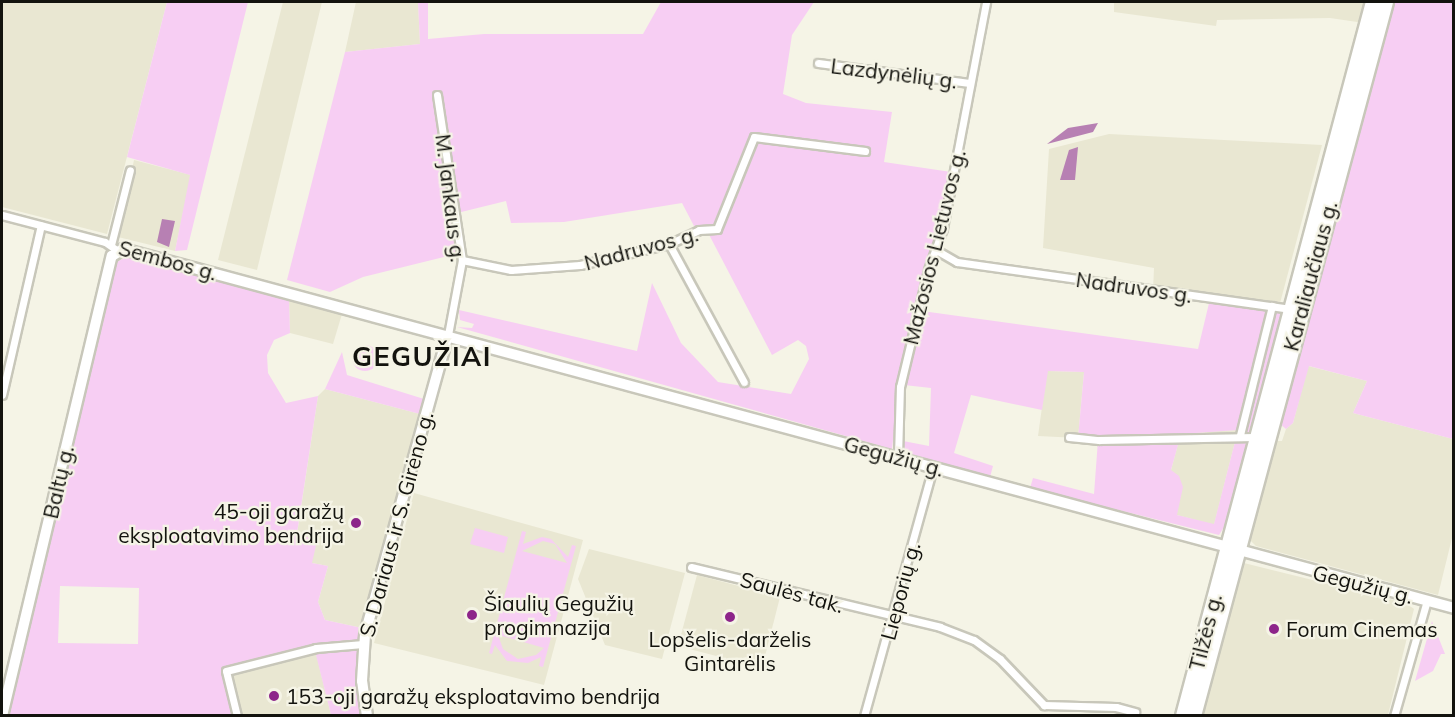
<!DOCTYPE html>
<meta charset="utf-8">
<style>
body{margin:0}
#map{position:relative;width:1455px;height:717px;overflow:hidden;background:#f5f4e6;font-family:Mulish,sans-serif}
div>[style]{position:absolute}
[style*='--x']{left:calc(var(--x)*1px);top:calc(var(--y)*1px);width:calc(var(--w)*1px);rotate:calc(var(--a)*1deg)}
.built>*{inset:0;background:#e9e7d2}
.green>*{inset:0;background:#f7cef3}
.round{border-radius:50%}
.water>*{inset:0;background:#b780b3}
.roads{filter:drop-shadow(2px 0 #c8c7ba) drop-shadow(-2px 0 #c8c7ba) drop-shadow(0 2px #c8c7ba) drop-shadow(0 -2px #c8c7ba)}
.street>*{height:7px;margin:-3.5px;padding:0 3.5px;transform-origin:3.5px;border-radius:3.5px;background:#fff}
.secondary>*{height:10px;margin:-5px;padding:0 5px;transform-origin:5px;border-radius:5px;background:#fff}
.highway>*{height:14px;margin:-7px;padding:0 7px;transform-origin:7px;border-radius:7px;background:#fff}
.dots>*{width:16px;height:16px;translate:-50% -50%;box-sizing:border-box;border:3px solid #f5f4e6;border-radius:50%}
span{translate:-50% -50%;white-space:nowrap;text-align:center;line-height:1.15;-webkit-text-stroke:4.5px #f5f4e6;paint-order:stroke}
.street-label{font-size:21px;color:#13130e}
.poi-label{font-size:21px;color:#13130e}
.right{translate:-100% -50%;text-align:right}
.left{translate:0 -50%;text-align:left}
.district-label{font-size:27px;color:#13130e;font-weight:700;letter-spacing:1.5px}
.frame{position:absolute;inset:0;border:3px solid #13130e;pointer-events:none}
</style>
<div id="map">
<div class="built">
<i style="clip-path:polygon(2px 2px,167px 2px,107px 234px,2px 207px)"></i>
<i style="clip-path:polygon(283px 2px,322px 2px,257px 270px,218px 260px)"></i>
<i style="clip-path:polygon(356px 2px,418px 2px,420px 44px,345px 52px)"></i>
<i style="clip-path:polygon(1114px 2px,1370px 2px,1364px 23px,1330px 18px,1217px 20px,1216px 26px,1114px 12px)"></i>
<i style="clip-path:polygon(1109px 134px,1322px 145px,1279px 307px,1153px 290px,1154px 268px,1043px 248px,1049px 149px)"></i>
<i style="clip-path:polygon(134px 160px,191px 175px,175px 251px,118px 237px)"></i>
<i style="clip-path:polygon(289px 299px,342px 314px,333px 344px,290px 333px)"></i>
<i style="clip-path:polygon(1308px 366px,1367px 381px,1353px 413px,1453px 439px,1453px 534px,1438px 595px,1256px 546px,1249px 539px,1274px 441px,1282px 441px,1286px 429px,1293px 423px)"></i>
<i style="clip-path:polygon(1047px 371px,1084px 372px,1078px 438px,1038px 436px)"></i>
<i style="clip-path:polygon(325px 389px,420px 414px,362px 628px,325px 620px,318px 602px,328px 566px,312px 563px,297px 534px,318px 396px)"></i>
<i style="clip-path:polygon(1238px 430px,1214px 525px,1177px 515px,1171px 470px,1181px 433px)"></i>
<i style="clip-path:polygon(414px 493px,583px 540px,544px 685px,374px 643px)"></i>
<i style="clip-path:polygon(589px 549px,685px 573px,662px 659px,605px 645px,578px 579px)"></i>
<i style="clip-path:polygon(1244px 563px,1406px 603px,1414px 609px,1388px 715px,1198px 716px,1240px 565px)"></i>
<i style="clip-path:polygon(697px 575px,780px 597px,762px 668px,678px 646px)"></i>
<i style="clip-path:polygon(314px 645px,331px 715px,234px 715px,222px 669px)"></i>
</div>
<div class="green">
<i style="clip-path:polygon(167px 2px,248px 2px,187px 250px,175px 251px,190px 175px,127px 157px)"></i>
<i style="clip-path:polygon(418px 2px,428px 2px,428px 39px,484px 34px,643px 34px,661px 2px,814px 2px,792px 35px,783px 94px,806px 103px,892px 112px,884px 162px,951px 172px,942px 221px,902px 358px,892px 449px,457px 327px,472px 328px,474px 324px,460px 320px,459px 310px,637px 351px,652px 283px,681px 343px,718px 382px,791px 394px,809px 359px,806px 346px,798px 340px,772px 355px,704px 225px,694px 226px,682px 203px,564px 222px,511px 223px,506px 201px,449px 215px,456px 254px,363px 277px,330px 292px,287px 280px,345px 52px,420px 44px)"></i>
<i style="clip-path:polygon(1392px 2px,1453px 2px,1453px 439px,1353px 413px,1367px 381px,1309px 366px,1293px 423px,1286px 429px,1280px 424px)"></i>
<i style="clip-path:polygon(evenodd,128px 256px,289px 299px,290px 333px,274px 340px,267px 355px,268px 373px,286px 403px,318px 396px,297px 533px,317px 541px,312px 563px,328px 566px,318px 602px,325px 620px,362px 628px,360px 641px,330px 642px,223px 669px,234px 715px,9px 716px,115px 263px,128px 256px,60px 586px,139px 588px,138px 644px,58px 643px,60px 586px)"></i>
<i style="clip-path:polygon(evenodd,1210px 299px,1277px 309px,1283px 318px,1224px 527px,1219px 535px,1030px 488px,1033px 478px,1094px 494px,1098px 440px,1078px 438px,1084px 372px,1048px 371px,1042px 410px,971px 395px,954px 453px,993px 466px,990px 477px,901px 451px,898px 440px,929px 446px,931px 388px,904px 385px,922px 311px,1198px 349px,1210px 299px,1238px 430px,1214px 524px,1177px 515px,1183px 487px,1179px 476px,1171px 470px,1181px 434px,1238px 430px)"></i>
<i class="round" style="left:352px;top:345px;width:26px;height:26px"></i>
<i style="clip-path:polygon(342px 352px,347px 375px,424px 399px,420px 414px,325px 389px)"></i>
<i style="clip-path:polygon(475px 528px,508px 537px,504px 553px,470px 544px)"></i>
<i style="clip-path:polygon(evenodd,522px 531px,526px 532px,523px 544px,542px 537px,551px 539px,568px 557px,572px 545px,576px 546px,543px 667px,539px 666px,541px 657px,528px 663px,507px 661px,495px 645px,492px 654px,489px 653px,522px 531px,543px 541px,555px 544px,567px 563px,522px 551px,543px 541px,522px 531px,498px 635px,499px 635px,544px 648px,536px 655px,518px 659px,503px 649px,498px 635px)"></i>
<i style="clip-path:polygon(1432px 621px,1445px 654px,1441px 654px,1433px 671px,1415px 681px)"></i>
<i style="clip-path:polygon(358px 646px,362px 715px,331px 715px,315px 651px)"></i>
</div>
<div class="water">
<i style="clip-path:polygon(1098px 123px,1093px 132px,1047px 144px,1068px 128px)"></i>
<i style="clip-path:polygon(1078px 147px,1075px 180px,1060px 180px,1069px 150px)"></i>
<i style="clip-path:polygon(162px 219px,175px 221px,169px 247px,157px 242px)"></i>
</div>
<div class="roads">
<div class="street">
<i style="--x:818;--y:63;--w:153;--a:7.5"></i>
<i style="--x:437;--y:95;--w:167;--a:81.4"></i>
<i style="--x:462;--y:260;--w:76;--a:100.6"></i>
<i style="--x:2;--y:215;--w:106;--a:14.7"></i>
<i style="--x:105;--y:242;--w:16;--a:35"></i>
<i style="--x:669;--y:244;--w:157;--a:61.5"></i>
<i style="--x:111;--y:245;--w:77;--a:-75.8"></i>
<i style="--x:936;--y:250;--w:24;--a:30"></i>
<i style="--x:957;--y:262;--w:339;--a:8"></i>
<i style="--x:462;--y:260;--w:50;--a:11.5"></i>
<i style="--x:511;--y:270;--w:69;--a:-4.1"></i>
<i style="--x:580;--y:265;--w:91;--a:-13.3"></i>
<i style="--x:669;--y:244;--w:33;--a:-25"></i>
<i style="--x:699;--y:230;--w:18;--a:-3"></i>
<i style="--x:717;--y:229;--w:99;--a:-68.1"></i>
<i style="--x:754;--y:137;--w:112;--a:7.2"></i>
<i style="--x:2;--y:395;--w:174;--a:-77.1"></i>
<i style="--x:1240;--y:435;--w:133;--a:-76.1"></i>
<i style="--x:1069;--y:437;--w:30;--a:6"></i>
<i style="--x:1099;--y:440;--w:156;--a:-1.1"></i>
<i style="--x:898;--y:457;--w:70;--a:-88.4"></i>
<i style="--x:900;--y:387;--w:120;--a:-76.5"></i>
<i style="--x:928;--y:270;--w:45;--a:-70.3"></i>
<i style="--x:943;--y:228;--w:230;--a:-79.2"></i>
<i style="--x:691;--y:567;--w:256;--a:13.5"></i>
<i style="--x:940;--y:627;--w:36;--a:21"></i>
<i style="--x:974;--y:640;--w:32;--a:36"></i>
<i style="--x:1000;--y:659;--w:64;--a:46.3"></i>
<i style="--x:1044;--y:705;--w:72;--a:1.6"></i>
<i style="--x:1116;--y:707;--w:20;--a:15"></i>
<i style="--x:237;--y:716;--w:46;--a:-103.7"></i>
<i style="--x:226;--y:671;--w:93;--a:-14.3"></i>
<i style="--x:316;--y:648;--w:47;--a:-4.9"></i>
<i style="--x:864;--y:716;--w:258;--a:-74.5"></i>
<i style="--x:1394;--y:716;--w:121;--a:-74.1"></i>
</div>
<div class="secondary">
<i style="--x:2;--y:716;--w:473;--a:-76.6"></i>
<i style="--x:112;--y:256;--w:13;--a:-32"></i>
<i style="--x:123;--y:249;--w:1379;--a:15.09"></i>
<i style="--x:367;--y:716;--w:35;--a:-98"></i>
<i style="--x:362;--y:681;--w:47;--a:-86.3"></i>
<i style="--x:365;--y:634;--w:310;--a:-74.5"></i>
</div>
<div class="highway">
<i style="--x:1183;--y:716;--w:739;--a:-75.1"></i>
<i style="--x:1194;--y:716;--w:739;--a:-74.95"></i>
</div>
</div>
<div class="dots">
<i style="left:356px;top:523px;background:#8d258a"></i>
<i style="left:472px;top:615px;background:#8d258a"></i>
<i style="left:730px;top:617px;background:#8d258a"></i>
<i style="left:1274px;top:629px;background:#8d258a"></i>
<i style="left:274px;top:696px;background:#8d258a"></i>
</div>
<div class="street-label">
<span style="left:894px;top:73px;rotate:7deg">Lazdynėlių g.</span>
<span style="left:451px;top:198px;rotate:83deg">M. Jankaus g.</span>
<span style="left:934px;top:247px;rotate:-76deg">Mažosios Lietuvos g.</span>
<span style="left:641px;top:248px;rotate:-15deg">Nadruvos g.</span>
<span style="left:168px;top:260px;rotate:15deg">Sembos g.</span>
<span style="left:1310px;top:276px;rotate:-75deg">Karaliaučiaus g.</span>
<span style="left:1134px;top:287px;rotate:8deg">Nadruvos g.</span>
<span style="left:894px;top:456px;rotate:15deg">Gegužių g.</span>
<span style="left:58px;top:482px;rotate:-77deg">Baltų g.</span>
<span style="left:396px;top:524px;rotate:-75deg">S. Dariaus ir S. Girėno g.</span>
<span style="left:1363px;top:584px;rotate:14deg">Gegužių g.</span>
<span style="left:900px;top:591px;rotate:-75deg">Lieporių g.</span>
<span style="left:792px;top:592px;rotate:15deg">Saulės tak.</span>
<span style="left:1205px;top:632px;rotate:-76deg">Tilžės g.</span>
</div>
<div class="poi-label">
<span class="right" style="left:344px;top:523px">45-oji garažų<br>eksploatavimo bendrija</span>
<span class="left" style="left:484px;top:615px">Šiaulių Gegužių<br>progimnazija</span>
<span class="left" style="left:1286px;top:629px">Forum Cinemas</span>
<span style="left:730px;top:651px">Lopšelis-darželis<br>Gintarėlis</span>
<span class="left" style="left:286px;top:696px">153-oji garažų eksploatavimo bendrija</span>
</div>
<div class="district-label">
<span style="left:422px;top:357px">GEGUŽIAI</span>
</div>
<div class="frame"></div>
</div>
